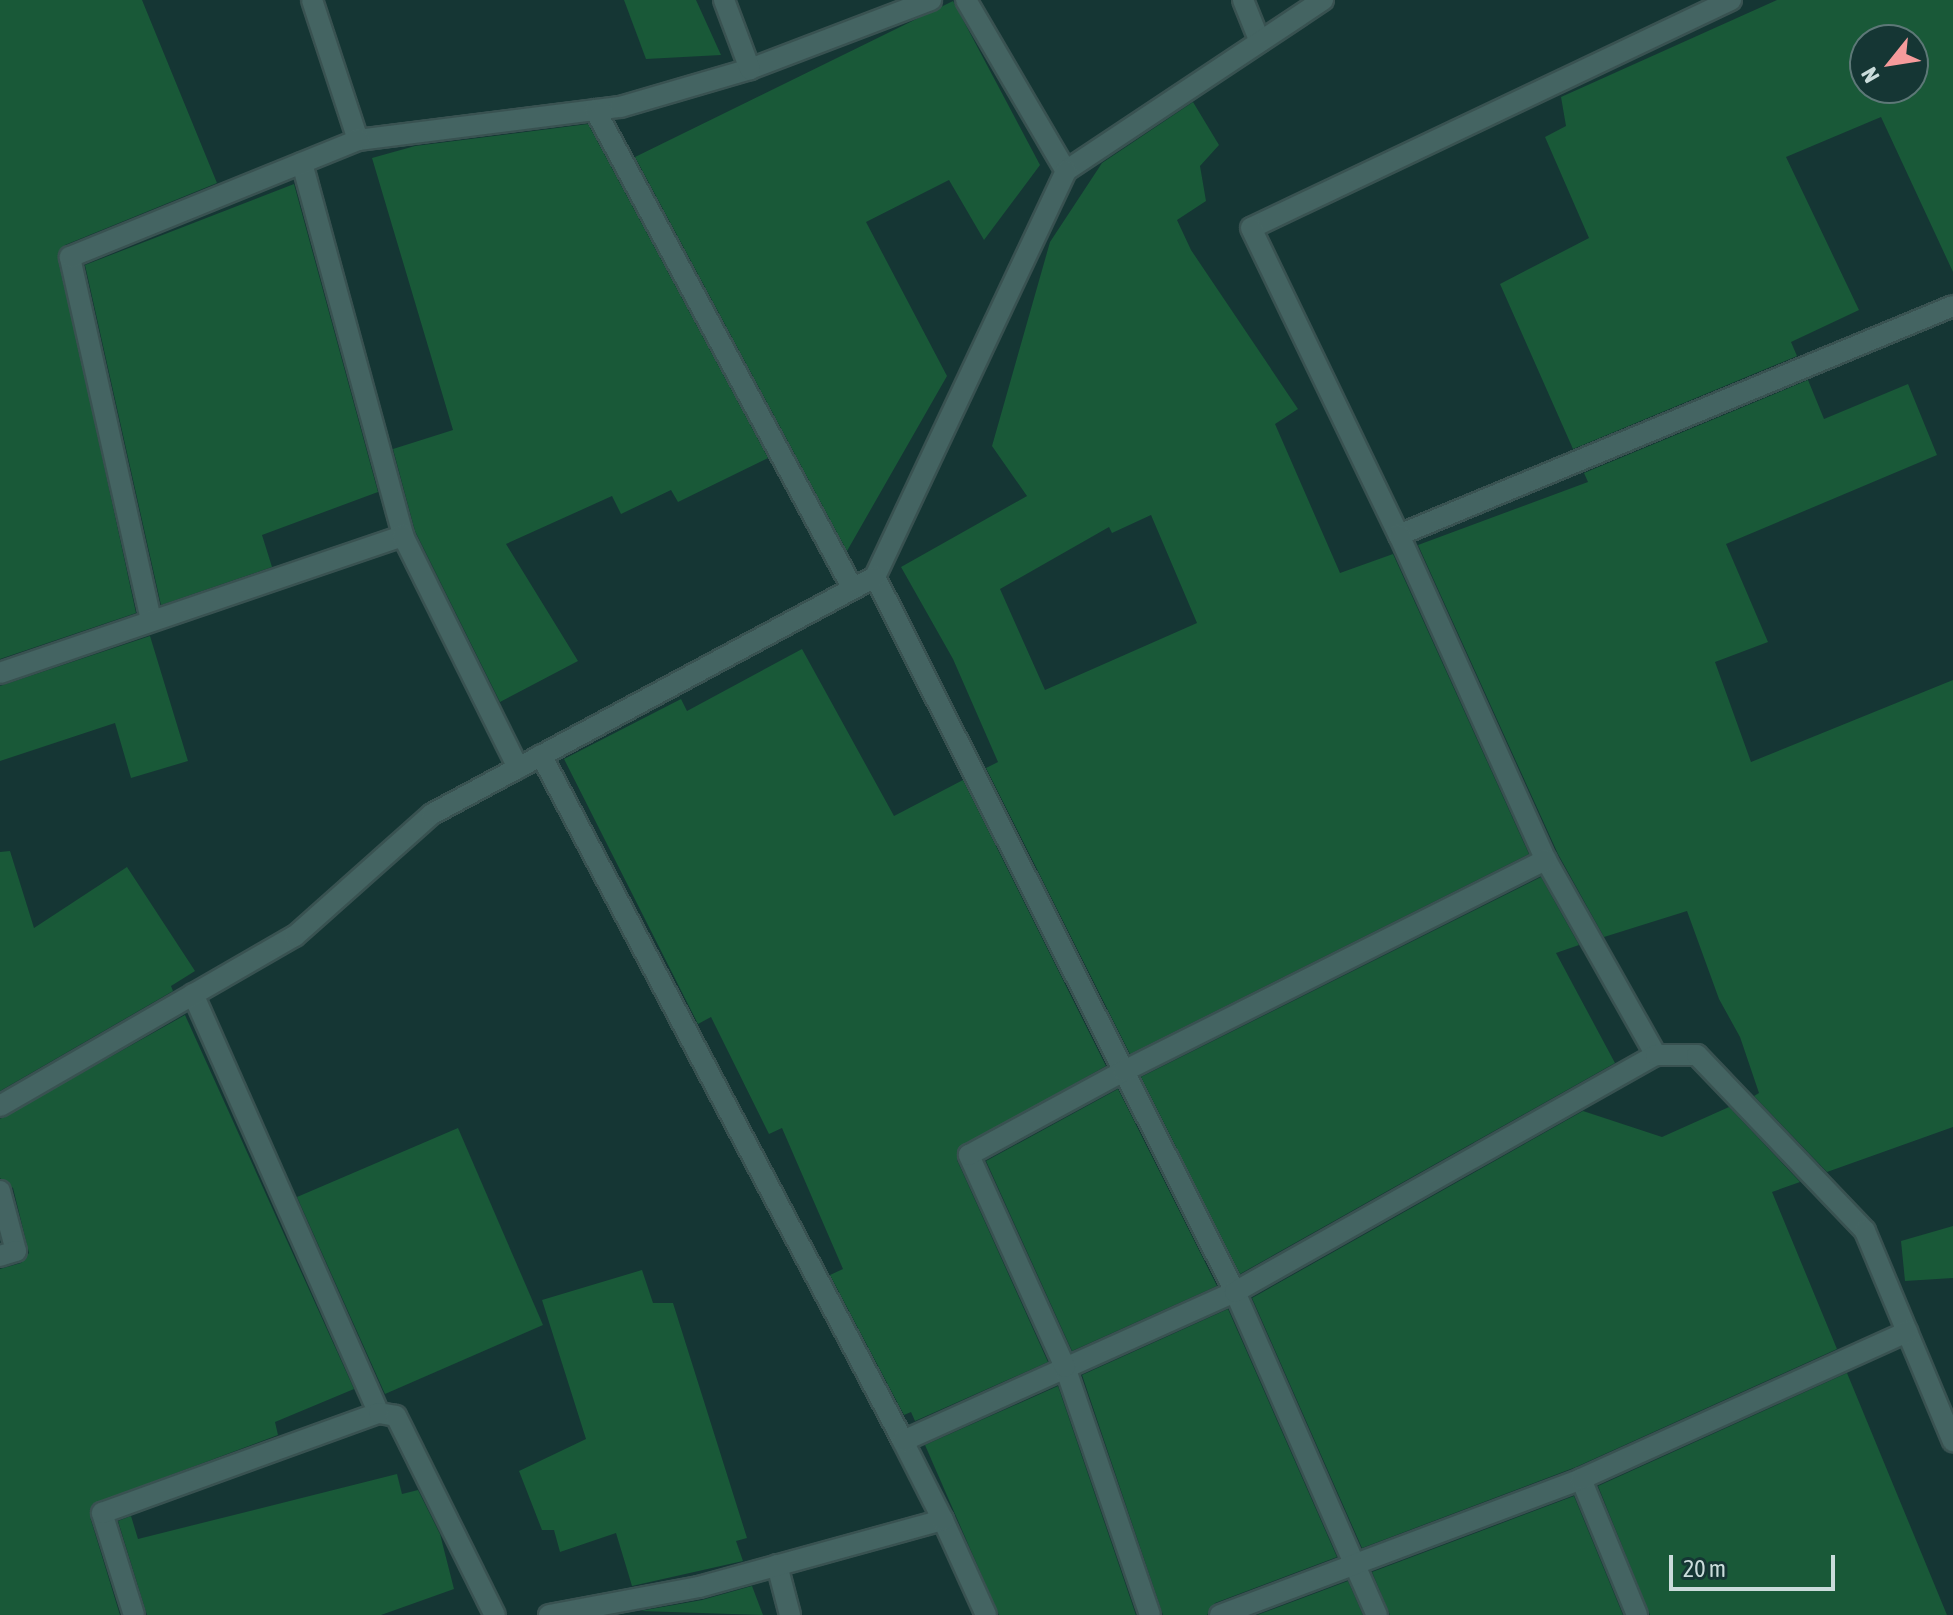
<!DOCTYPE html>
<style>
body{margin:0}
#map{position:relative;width:1953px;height:1615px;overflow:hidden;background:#153634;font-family:"Asap Condensed",sans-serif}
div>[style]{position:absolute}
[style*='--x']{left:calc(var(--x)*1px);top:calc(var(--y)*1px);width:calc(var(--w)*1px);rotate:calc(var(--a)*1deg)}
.building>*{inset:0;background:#195938}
.roads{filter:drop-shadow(2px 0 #395251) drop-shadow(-2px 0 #395251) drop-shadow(0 2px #395251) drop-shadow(0 -2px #395251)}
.street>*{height:20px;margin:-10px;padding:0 10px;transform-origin:10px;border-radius:10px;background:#446462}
span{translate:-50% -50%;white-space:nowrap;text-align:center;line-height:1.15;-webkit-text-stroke:6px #153634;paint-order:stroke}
.north{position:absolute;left:1849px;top:24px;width:80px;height:80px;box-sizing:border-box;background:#153634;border:2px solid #5d7877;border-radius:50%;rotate:240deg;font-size:22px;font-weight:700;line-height:32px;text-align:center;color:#cadcdb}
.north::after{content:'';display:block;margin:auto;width:28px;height:36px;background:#f59b9b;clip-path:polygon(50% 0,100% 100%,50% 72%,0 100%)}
.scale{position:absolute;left:1669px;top:1555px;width:166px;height:36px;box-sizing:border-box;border:4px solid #cadcdb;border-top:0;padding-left:10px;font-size:24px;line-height:28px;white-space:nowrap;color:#cadcdb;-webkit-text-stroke:6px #153634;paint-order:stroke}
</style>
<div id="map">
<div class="building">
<i style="clip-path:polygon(0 0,142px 0,217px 183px,65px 245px,58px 253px,136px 613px,0 659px)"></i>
<i style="clip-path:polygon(624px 0,696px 0,721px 55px,646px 59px)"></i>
<i style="clip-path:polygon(evenodd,1777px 0,1953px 0,1953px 272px,1881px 117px,1786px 157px,1859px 310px,1791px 342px,1797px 356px,1573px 449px,1500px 284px,1589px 238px,1545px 137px,1566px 126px,1561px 97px,1777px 0,1865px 40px,1913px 40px,1913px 88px,1865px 88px,1865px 40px)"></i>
<i style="clip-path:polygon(953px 1px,1040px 165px,984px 240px,949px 180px,866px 222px,947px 376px,847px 551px,635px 157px)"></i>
<i style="clip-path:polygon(evenodd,1193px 102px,1219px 145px,1200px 166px,1206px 201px,1177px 220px,1191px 250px,1298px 409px,1275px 424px,1340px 573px,1393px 554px,1529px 854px,1130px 1054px,986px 768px,998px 762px,953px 659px,901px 567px,1027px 496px,992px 446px,1050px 242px,1102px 163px,1193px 102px,1151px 515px,1197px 623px,1045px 690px,1000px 589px,1109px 527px,1112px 533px,1151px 515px)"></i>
<i style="clip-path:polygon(588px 124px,768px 458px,678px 502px,671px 490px,621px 514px,612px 496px,506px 544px,578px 661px,500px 702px,415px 531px,393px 449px,453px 430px,372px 158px,415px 146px)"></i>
<i style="clip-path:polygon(294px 184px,378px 492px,262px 535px,272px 567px,161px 605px,85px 265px)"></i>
<i style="clip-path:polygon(1808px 380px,1824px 419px,1908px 384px,1937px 455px,1726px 544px,1768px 642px,1715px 662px,1751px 762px,1953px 680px,1953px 1127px,1827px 1172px,1754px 1096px,1759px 1093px,1740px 1037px,1719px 999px,1687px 911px,1604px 937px,1558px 854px,1418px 545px,1588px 482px,1584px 473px)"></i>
<i style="clip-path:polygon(150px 636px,188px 761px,131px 778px,115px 723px,0 761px,0 686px)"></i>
<i style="clip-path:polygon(802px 649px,894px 816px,963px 780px,1106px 1066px,958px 1149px,957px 1160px,1048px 1362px,915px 1421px,911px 1412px,904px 1415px,830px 1275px,843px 1269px,782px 1128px,769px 1134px,711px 1017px,698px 1024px,564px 759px,681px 699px,687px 711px)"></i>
<i style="clip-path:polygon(10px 851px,34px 928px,127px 867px,195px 971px,171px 986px,173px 991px,0 1091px,0 852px)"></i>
<i style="clip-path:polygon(1541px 877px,1579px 945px,1556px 953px,1615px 1063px,1240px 1274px,1141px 1077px)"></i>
<i style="clip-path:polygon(185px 1015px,354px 1389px,275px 1422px,278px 1435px,93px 1504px,90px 1517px,120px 1615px,0 1615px,0 1269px,21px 1263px,29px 1253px,13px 1188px,0 1178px,0 1119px)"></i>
<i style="clip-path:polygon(1118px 1089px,1217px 1286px,1072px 1351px,986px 1161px)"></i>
<i style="clip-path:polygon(1729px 1107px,1800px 1182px,1772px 1192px,1837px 1349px,1576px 1467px,1362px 1548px,1252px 1298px,1583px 1111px,1662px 1137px)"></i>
<i style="clip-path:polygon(458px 1128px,543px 1325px,385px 1394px,297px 1197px)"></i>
<i style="clip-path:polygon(1953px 1226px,1953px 1278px,1905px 1281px,1901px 1241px)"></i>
<i style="clip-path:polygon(642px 1270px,653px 1303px,673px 1303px,747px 1538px,736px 1541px,743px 1561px,632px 1586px,616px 1533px,560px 1552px,554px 1530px,542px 1530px,519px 1471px,586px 1439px,542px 1300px)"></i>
<i style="clip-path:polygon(1228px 1309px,1337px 1557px,1215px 1603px,1207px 1615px,1163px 1615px,1082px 1375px)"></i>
<i style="clip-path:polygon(1847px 1373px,1947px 1615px,1650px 1615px,1598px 1486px)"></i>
<i style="clip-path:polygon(1058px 1386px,1136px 1615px,999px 1615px,925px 1445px)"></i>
<i style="clip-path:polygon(397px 1474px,402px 1494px,418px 1490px,440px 1534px,454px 1589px,381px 1615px,147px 1615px,118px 1521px,131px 1516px,138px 1539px)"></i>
<i style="clip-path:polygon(1574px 1496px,1623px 1615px,1390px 1615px,1372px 1572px)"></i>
<i style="clip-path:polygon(1348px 1581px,1363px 1615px,1257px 1615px)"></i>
<i style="clip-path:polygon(752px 1586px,763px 1615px,640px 1611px,702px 1600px)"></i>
</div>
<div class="roads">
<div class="street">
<i style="--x:312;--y:0;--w:147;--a:71.8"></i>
<i style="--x:358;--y:140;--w:264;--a:-7.2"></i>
<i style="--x:620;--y:107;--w:135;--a:-16.3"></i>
<i style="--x:750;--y:69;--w:194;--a:-20.9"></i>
<i style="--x:724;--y:0;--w:74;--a:69.4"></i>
<i style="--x:966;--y:0;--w:198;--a:59.7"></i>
<i style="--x:1243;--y:0;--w:45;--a:68"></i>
<i style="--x:1323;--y:0;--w:309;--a:146.4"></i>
<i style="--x:1066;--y:171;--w:449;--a:115.2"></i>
<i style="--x:875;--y:577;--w:801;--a:63.27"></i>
<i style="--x:1235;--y:1292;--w:353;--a:66.3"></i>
<i style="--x:1731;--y:0;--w:531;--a:154.59"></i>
<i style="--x:1251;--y:228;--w:341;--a:64.3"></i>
<i style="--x:1399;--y:535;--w:599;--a:-22.46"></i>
<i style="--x:595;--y:110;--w:544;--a:61.69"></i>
<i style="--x:302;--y:163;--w:386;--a:74.8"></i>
<i style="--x:1399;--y:535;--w:357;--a:65.7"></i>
<i style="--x:1546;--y:860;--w:224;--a:60.6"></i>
<i style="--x:151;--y:620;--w:372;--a:-102.6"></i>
<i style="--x:70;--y:257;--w:311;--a:-22.1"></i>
<i style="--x:0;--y:673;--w:426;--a:-18.8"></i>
<i style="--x:403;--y:536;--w:259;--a:63.6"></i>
<i style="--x:541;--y:755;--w:776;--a:62.18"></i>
<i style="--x:193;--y:994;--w:458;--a:66.1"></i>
<i style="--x:0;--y:1106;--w:340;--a:-30"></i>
<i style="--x:295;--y:936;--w:183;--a:-41.7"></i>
<i style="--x:432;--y:814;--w:502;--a:-28.15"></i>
<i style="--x:0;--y:1191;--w:62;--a:75.1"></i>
<i style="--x:16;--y:1251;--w:17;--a:163"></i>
<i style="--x:1581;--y:1479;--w:147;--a:67.6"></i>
<i style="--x:943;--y:1520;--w:104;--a:65.6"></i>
<i style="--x:777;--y:1565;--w:52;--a:75.4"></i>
<i style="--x:134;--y:1615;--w:107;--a:-107.4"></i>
<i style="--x:102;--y:1513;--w:294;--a:-19.9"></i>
<i style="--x:379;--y:1413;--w:17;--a:10"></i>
<i style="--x:396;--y:1416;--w:222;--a:63.6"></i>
<i style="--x:549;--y:1615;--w:153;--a:-10.6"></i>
<i style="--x:699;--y:1587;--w:253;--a:-15.4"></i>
<i style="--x:943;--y:1520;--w:89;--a:-116.9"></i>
<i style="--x:903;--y:1441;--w:364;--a:-24.2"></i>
<i style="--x:1235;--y:1292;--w:483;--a:-29.4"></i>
<i style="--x:1656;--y:1055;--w:41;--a:0"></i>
<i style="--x:1697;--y:1055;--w:243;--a:46.3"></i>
<i style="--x:1865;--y:1231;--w:228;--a:67.3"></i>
<i style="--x:1150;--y:1615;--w:262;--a:-108.9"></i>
<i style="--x:1065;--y:1367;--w:233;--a:-114.4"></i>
<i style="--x:969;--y:1155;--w:176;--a:-28.5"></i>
<i style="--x:1124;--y:1071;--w:472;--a:-26.6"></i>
<i style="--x:1220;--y:1615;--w:386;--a:-20.6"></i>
<i style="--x:1581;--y:1479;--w:358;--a:-24.3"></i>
</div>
</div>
<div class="north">N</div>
<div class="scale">20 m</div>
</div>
